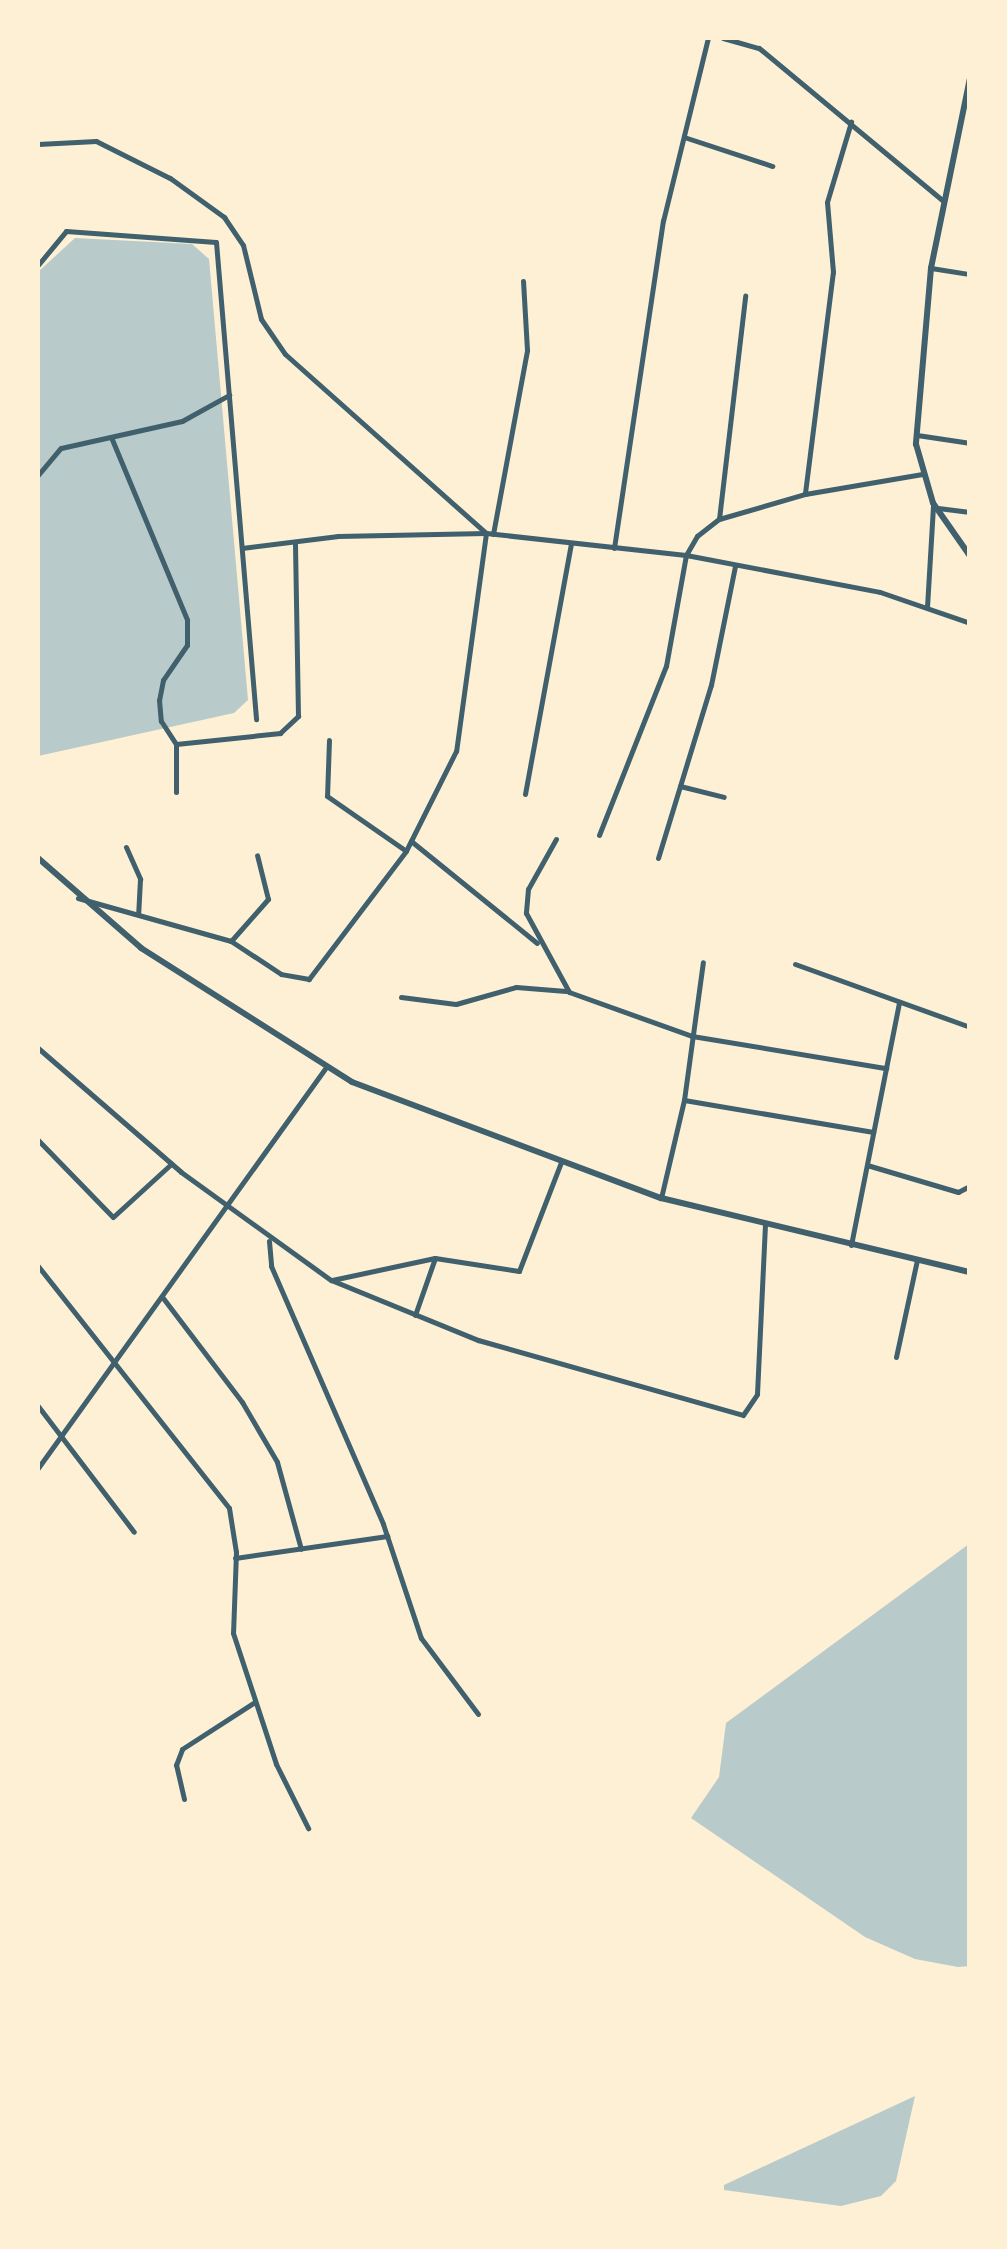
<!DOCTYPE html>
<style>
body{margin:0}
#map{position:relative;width:1007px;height:2249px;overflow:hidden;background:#fdf0d5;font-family:"Alegreya Sans",sans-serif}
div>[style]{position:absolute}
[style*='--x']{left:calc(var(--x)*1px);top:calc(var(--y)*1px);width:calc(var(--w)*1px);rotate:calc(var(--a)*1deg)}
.green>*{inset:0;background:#b9caca}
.minor>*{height:5px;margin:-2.5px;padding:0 2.5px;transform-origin:2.5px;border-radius:2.5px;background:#3f606c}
.tertiary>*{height:6px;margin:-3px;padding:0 3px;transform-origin:3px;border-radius:3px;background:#3f606c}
span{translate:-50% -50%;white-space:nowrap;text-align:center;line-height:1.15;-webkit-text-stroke:8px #fdf0d5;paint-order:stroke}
.frame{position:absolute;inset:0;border:40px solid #fdf0d5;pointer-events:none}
</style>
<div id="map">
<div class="green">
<i style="clip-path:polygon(75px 238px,192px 244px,209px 259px,248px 700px,234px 713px,38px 756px,38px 272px)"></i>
<i style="clip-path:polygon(969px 1544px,970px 1966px,958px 1967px,915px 1959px,865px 1937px,691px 1818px,719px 1777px,726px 1723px)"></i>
<i style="clip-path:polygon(915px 2096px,896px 2181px,881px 2196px,841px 2206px,724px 2190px,724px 2185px)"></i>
</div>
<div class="minor">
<i style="--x:723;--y:38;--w:37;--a:16"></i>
<i style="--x:759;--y:48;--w:238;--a:39.7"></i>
<i style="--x:684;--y:137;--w:93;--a:18.2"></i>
<i style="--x:38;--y:144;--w:58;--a:-3"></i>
<i style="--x:96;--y:141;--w:83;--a:26.6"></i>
<i style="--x:170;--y:178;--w:67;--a:35.8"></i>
<i style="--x:224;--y:217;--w:34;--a:56"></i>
<i style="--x:243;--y:245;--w:76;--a:76.3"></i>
<i style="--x:261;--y:319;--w:42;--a:55.6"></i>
<i style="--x:285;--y:354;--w:269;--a:41.7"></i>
<i style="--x:486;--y:533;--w:220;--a:97.8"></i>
<i style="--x:456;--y:751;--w:112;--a:116.6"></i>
<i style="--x:406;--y:851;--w:161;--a:127.2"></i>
<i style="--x:309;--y:979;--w:28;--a:-170"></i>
<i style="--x:281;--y:974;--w:60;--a:-146.6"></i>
<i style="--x:231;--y:941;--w:159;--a:-164.3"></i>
<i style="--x:38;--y:265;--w:44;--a:-50.5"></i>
<i style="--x:66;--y:231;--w:150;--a:4.2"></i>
<i style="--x:216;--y:242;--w:479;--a:85.2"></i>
<i style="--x:931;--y:268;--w:39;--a:9"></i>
<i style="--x:917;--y:435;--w:54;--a:8.6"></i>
<i style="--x:111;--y:437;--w:198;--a:67.4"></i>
<i style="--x:187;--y:620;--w:25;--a:90"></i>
<i style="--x:187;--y:645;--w:42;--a:124.4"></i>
<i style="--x:163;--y:680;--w:20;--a:101"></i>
<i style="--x:159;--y:700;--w:21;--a:85"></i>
<i style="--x:161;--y:721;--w:27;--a:57"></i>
<i style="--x:176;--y:744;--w:48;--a:90"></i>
<i style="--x:38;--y:475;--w:35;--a:-50"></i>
<i style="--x:61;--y:448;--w:124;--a:-12.6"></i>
<i style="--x:182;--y:421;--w:54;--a:-29"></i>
<i style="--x:805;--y:493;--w:223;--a:-82.8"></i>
<i style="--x:833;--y:272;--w:70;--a:-94.9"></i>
<i style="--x:827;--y:202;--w:84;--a:-73.3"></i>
<i style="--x:938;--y:508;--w:32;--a:7"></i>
<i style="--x:719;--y:519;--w:225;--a:-83.3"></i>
<i style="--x:493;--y:534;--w:187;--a:-79.5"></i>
<i style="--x:527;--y:350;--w:69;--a:-93.3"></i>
<i style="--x:242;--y:548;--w:97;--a:-7.1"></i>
<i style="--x:338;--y:536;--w:148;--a:-1.2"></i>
<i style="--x:486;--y:533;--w:201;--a:6.3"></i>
<i style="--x:686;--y:555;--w:197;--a:10.8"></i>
<i style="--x:880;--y:592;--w:95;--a:19"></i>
<i style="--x:614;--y:548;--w:331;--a:-81.5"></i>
<i style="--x:663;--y:221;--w:188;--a:-76.2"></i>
<i style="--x:927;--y:607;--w:102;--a:-86.6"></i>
<i style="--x:329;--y:740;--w:56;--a:92"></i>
<i style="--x:327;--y:796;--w:96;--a:34.8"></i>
<i style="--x:176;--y:744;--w:105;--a:-6"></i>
<i style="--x:280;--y:733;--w:25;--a:-43"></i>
<i style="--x:298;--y:716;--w:174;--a:-91"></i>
<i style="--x:680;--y:786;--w:45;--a:14"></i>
<i style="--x:525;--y:794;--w:255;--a:-79.6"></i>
<i style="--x:599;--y:835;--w:182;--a:-68.4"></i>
<i style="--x:666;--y:666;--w:113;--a:-79.8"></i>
<i style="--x:686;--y:555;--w:22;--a:-60"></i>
<i style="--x:697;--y:536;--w:28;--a:-38"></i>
<i style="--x:719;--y:519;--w:90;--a:-16.2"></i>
<i style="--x:805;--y:494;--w:119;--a:-9.7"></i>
<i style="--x:556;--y:839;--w:57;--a:119.2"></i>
<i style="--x:528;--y:889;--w:24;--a:95"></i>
<i style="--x:526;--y:913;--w:90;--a:61.4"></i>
<i style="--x:569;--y:992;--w:131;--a:19.7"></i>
<i style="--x:692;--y:1036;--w:197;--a:9.4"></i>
<i style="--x:411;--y:841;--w:162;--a:39"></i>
<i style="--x:126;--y:847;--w:35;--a:66"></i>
<i style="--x:140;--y:879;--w:34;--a:93"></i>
<i style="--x:658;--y:858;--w:181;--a:-73"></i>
<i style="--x:711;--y:685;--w:121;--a:-78.6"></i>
<i style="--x:231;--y:941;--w:56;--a:-48.6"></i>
<i style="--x:268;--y:899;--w:45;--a:-104"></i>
<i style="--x:795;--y:964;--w:186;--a:19.8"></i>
<i style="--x:401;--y:997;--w:55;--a:7.3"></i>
<i style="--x:456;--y:1004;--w:62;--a:-15.8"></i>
<i style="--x:516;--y:987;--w:50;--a:4.6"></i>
<i style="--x:38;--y:1048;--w:189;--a:40.9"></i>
<i style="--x:181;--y:1172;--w:185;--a:35.8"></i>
<i style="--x:331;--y:1280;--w:159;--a:22.2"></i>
<i style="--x:478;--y:1340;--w:275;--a:15.8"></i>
<i style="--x:743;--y:1415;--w:25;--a:-56"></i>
<i style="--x:757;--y:1394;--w:170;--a:-87.3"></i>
<i style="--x:684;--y:1100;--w:192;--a:9.6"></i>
<i style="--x:38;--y:1140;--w:107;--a:45.8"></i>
<i style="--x:113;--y:1217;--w:79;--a:-42.4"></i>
<i style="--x:867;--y:1165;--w:95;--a:16.5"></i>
<i style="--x:958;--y:1192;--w:13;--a:-27"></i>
<i style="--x:661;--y:1198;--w:101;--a:-76.8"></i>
<i style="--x:684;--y:1100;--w:139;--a:-82.2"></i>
<i style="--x:269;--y:1241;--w:25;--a:85"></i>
<i style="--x:271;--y:1266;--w:281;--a:66.5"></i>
<i style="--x:383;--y:1524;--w:120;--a:71.6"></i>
<i style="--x:421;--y:1638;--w:95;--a:53.1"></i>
<i style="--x:851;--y:1245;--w:248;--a:-78.8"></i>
<i style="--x:38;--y:1266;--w:308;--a:51.7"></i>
<i style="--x:229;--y:1508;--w:45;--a:81"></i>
<i style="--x:236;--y:1552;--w:81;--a:92.1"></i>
<i style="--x:233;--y:1633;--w:138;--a:71.8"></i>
<i style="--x:276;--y:1764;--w:72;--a:63.4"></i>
<i style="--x:332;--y:1280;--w:105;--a:-12.1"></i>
<i style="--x:435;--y:1258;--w:85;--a:8.8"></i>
<i style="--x:519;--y:1271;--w:117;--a:-68.9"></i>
<i style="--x:163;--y:1298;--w:131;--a:52.8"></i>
<i style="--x:242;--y:1402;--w:69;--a:59.7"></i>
<i style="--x:277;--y:1462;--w:90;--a:74.6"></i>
<i style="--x:415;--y:1315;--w:60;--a:-70.7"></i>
<i style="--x:896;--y:1357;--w:99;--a:-77.8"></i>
<i style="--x:38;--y:1406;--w:158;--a:52.7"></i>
<i style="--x:38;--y:1468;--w:492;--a:-54.3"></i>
<i style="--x:235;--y:1558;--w:154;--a:-8.2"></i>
<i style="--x:184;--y:1799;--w:35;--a:-103"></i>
<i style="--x:176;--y:1765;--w:17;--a:-69"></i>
<i style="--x:182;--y:1749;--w:85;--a:-32.9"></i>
</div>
<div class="tertiary">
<i style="--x:970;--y:78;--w:194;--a:101.6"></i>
<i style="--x:931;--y:268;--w:177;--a:94.9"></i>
<i style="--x:916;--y:444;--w:61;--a:73.9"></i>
<i style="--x:933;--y:503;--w:65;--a:55.1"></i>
<i style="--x:38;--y:858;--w:137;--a:41.1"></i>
<i style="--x:141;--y:948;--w:250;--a:32.4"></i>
<i style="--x:352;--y:1082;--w:330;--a:20.6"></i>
<i style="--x:661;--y:1198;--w:318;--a:13.5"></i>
</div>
<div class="frame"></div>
</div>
